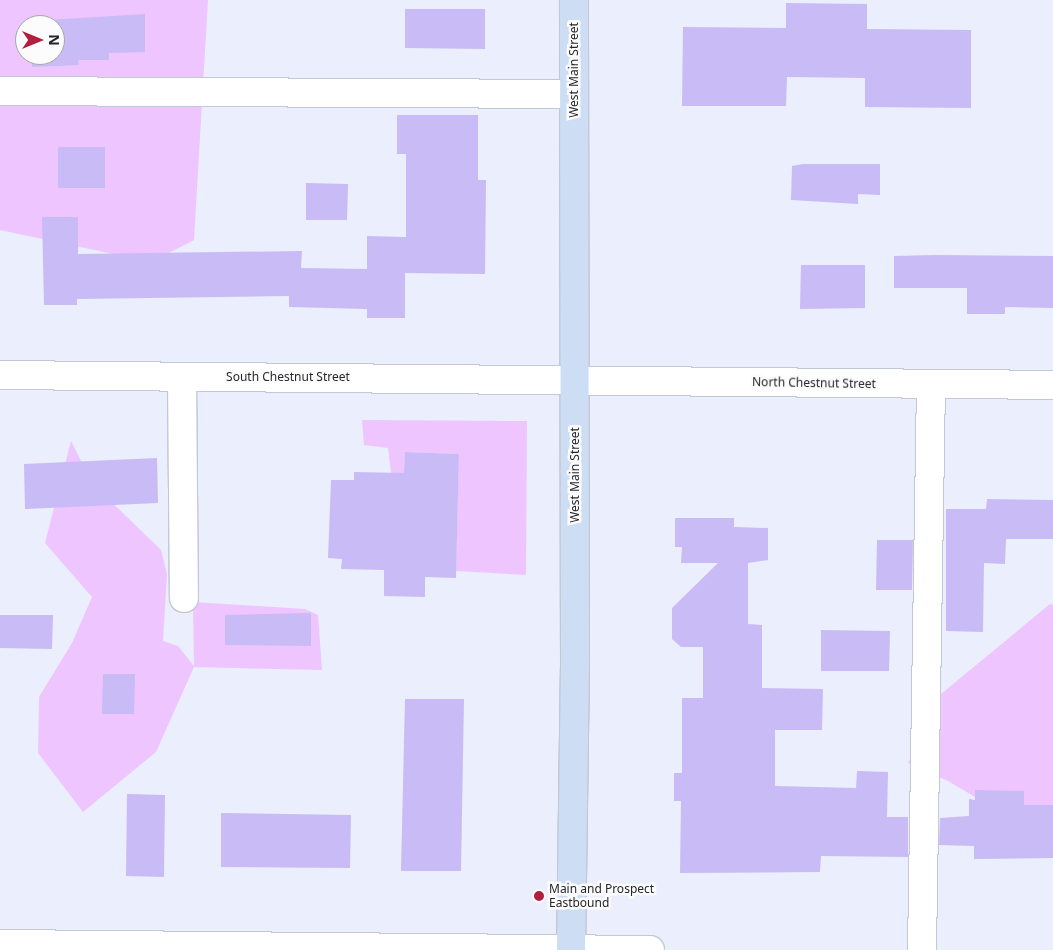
<!DOCTYPE html>
<style>
body{margin:0}
#map{position:relative;width:1053px;height:950px;overflow:hidden;background:#ebeefd;font-family:"Noto Sans",sans-serif}
div>[style]{position:absolute}
[style*='--x']{left:calc(var(--x)*1px);top:calc(var(--y)*1px);width:calc(var(--w)*1px);rotate:calc(var(--a)*1deg)}
.green>*{inset:0;background:#eec5ff}
.building>*{inset:0;background:#c9bbf5}
.roads{filter:drop-shadow(1px 0 #c4c7d4) drop-shadow(-1px 0 #c4c7d4) drop-shadow(0 1px #c4c7d4) drop-shadow(0 -1px #c4c7d4)}
.minor>*{height:28px;margin:-14px;padding:0 14px;transform-origin:14px;border-radius:14px;background:#fff}
.major>*{height:28px;margin:-14px;padding:0 14px;transform-origin:14px;border-radius:14px;background:#cdddf4}
.dots>*{width:14px;height:14px;translate:-50% -50%;box-sizing:border-box;border:2px solid #fcfcfc;border-radius:50%}
span{translate:-50% -50%;white-space:nowrap;text-align:center;line-height:1.15;-webkit-text-stroke:5px #fcfcfc;paint-order:stroke}
.street-label{font-size:12px;color:#25262b}
.poi-label{font-size:12px;color:#25262b}
.left{translate:0 -50%;text-align:left}
.north{position:absolute;left:15px;top:15px;width:50px;height:50px;box-sizing:border-box;background:#fcfcfc;border:1px solid #a6a6a8;border-radius:50%;rotate:90deg;font-size:14px;font-weight:700;line-height:20px;text-align:center;color:#25262b}
.north::after{content:'';display:block;margin:auto;width:18px;height:22px;background:#b11e3e;clip-path:polygon(50% 0,100% 100%,50% 72%,0 100%)}
</style>
<div id="map">
<div class="green">
<i style="clip-path:polygon(evenodd,0 0,208px 0,194px 240px,151px 262px,0 230px,0 0,25px 25px,55px 25px,55px 55px,25px 55px,25px 25px)"></i>
<i style="clip-path:polygon(362px 420px,527px 421px,526px 575px,456px 571px,459px 454px,405px 452px,404px 483px,391px 473px,388px 448px,364px 445px)"></i>
<i style="clip-path:polygon(71px 441px,92px 483px,161px 550px,167px 574px,163px 641px,178px 646px,194px 666px,193px 602px,305px 609px,318px 615px,322px 670px,194px 667px,156px 752px,83px 812px,38px 753px,39px 697px,72px 643px,92px 597px,45px 543px)"></i>
<i style="clip-path:polygon(1050px 604px,1053px 605px,1053px 843px,948px 781px,908px 763px,941px 694px)"></i>
</div>
<div class="building">
<i style="clip-path:polygon(786px 3px,867px 4px,867px 29px,971px 30px,971px 108px,865px 107px,865px 78px,787px 77px,786px 106px,682px 106px,683px 27px,786px 28px)"></i>
<i style="clip-path:polygon(405px 9px,485px 9px,485px 49px,405px 48px)"></i>
<i style="clip-path:polygon(145px 14px,145px 52px,109px 53px,109px 60px,78px 60px,79px 65px,32px 67px,31px 55px,55px 55px,55px 25px,31px 25px,31px 21px)"></i>
<i style="clip-path:polygon(397px 115px,478px 115px,478px 180px,486px 180px,485px 274px,405px 273px,405px 318px,367px 318px,367px 309px,289px 307px,289px 296px,77px 299px,77px 305px,44px 305px,42px 217px,78px 217px,78px 254px,302px 251px,301px 268px,367px 269px,367px 236px,406px 237px,406px 154px,397px 154px)"></i>
<i style="clip-path:polygon(58px 147px,105px 147px,105px 188px,58px 188px)"></i>
<i style="clip-path:polygon(803px 164px,880px 164px,880px 195px,858px 194px,858px 204px,791px 200px,792px 166px)"></i>
<i style="clip-path:polygon(306px 183px,348px 184px,347px 220px,306px 220px)"></i>
<i style="clip-path:polygon(934px 255px,1053px 256px,1053px 308px,1005px 307px,1005px 314px,967px 314px,967px 288px,894px 288px,894px 256px)"></i>
<i style="clip-path:polygon(801px 265px,865px 265px,865px 308px,800px 309px)"></i>
<i style="clip-path:polygon(405px 452px,459px 454px,456px 578px,425px 577px,425px 597px,384px 596px,384px 570px,341px 569px,342px 559px,328px 558px,331px 480px,354px 480px,354px 472px,404px 473px)"></i>
<i style="clip-path:polygon(157px 458px,158px 503px,25px 509px,24px 464px)"></i>
<i style="clip-path:polygon(987px 499px,1053px 500px,1053px 539px,1006px 539px,1005px 564px,984px 563px,983px 632px,946px 631px,946px 509px,986px 509px)"></i>
<i style="clip-path:polygon(675px 518px,734px 518px,734px 527px,768px 528px,768px 560px,748px 563px,748px 624px,762px 625px,762px 688px,823px 689px,822px 730px,775px 730px,775px 786px,856px 788px,857px 771px,888px 772px,887px 817px,908px 817px,908px 857px,821px 856px,820px 872px,680px 873px,681px 801px,674px 801px,674px 773px,682px 773px,682px 698px,703px 698px,703px 647px,681px 647px,672px 639px,672px 608px,718px 563px,681px 563px,682px 547px,675px 547px)"></i>
<i style="clip-path:polygon(877px 540px,913px 540px,912px 590px,876px 590px)"></i>
<i style="clip-path:polygon(311px 613px,311px 646px,225px 645px,225px 615px)"></i>
<i style="clip-path:polygon(0 615px,53px 615px,52px 649px,0 648px)"></i>
<i style="clip-path:polygon(821px 630px,890px 631px,889px 671px,821px 671px)"></i>
<i style="clip-path:polygon(103px 674px,135px 674px,134px 714px,102px 714px)"></i>
<i style="clip-path:polygon(405px 699px,464px 699px,461px 871px,401px 871px)"></i>
<i style="clip-path:polygon(975px 790px,1024px 791px,1024px 805px,1053px 805px,1053px 858px,974px 859px,974px 846px,939px 845px,940px 818px,969px 816px,969px 799px,975px 800px)"></i>
<i style="clip-path:polygon(127px 794px,165px 795px,164px 877px,126px 876px)"></i>
<i style="clip-path:polygon(221px 813px,351px 815px,350px 868px,221px 867px)"></i>
</div>
<div class="roads">
<div class="minor">
<i style="--x:0;--y:91;--w:574;--a:0.3"></i>
<i style="--x:0;--y:375;--w:1053;--a:0.54"></i>
<i style="--x:182;--y:377;--w:221;--a:89.5"></i>
<i style="--x:0;--y:944;--w:650;--a:0.53"></i>
<i style="--x:922;--y:950;--w:566;--a:-89.09"></i>
</div>
<div class="major">
<i style="--x:571;--y:950;--w:285;--a:-89.2"></i>
<i style="--x:575;--y:665;--w:665;--a:-90.09"></i>
</div>
</div>
<div class="dots">
<i style="left:539px;top:896px;background:#b11e3e"></i>
</div>
<div class="street-label">
<span style="left:574px;top:70px;rotate:-90deg">West Main Street</span>
<span style="left:288px;top:377px">South Chestnut Street</span>
<span style="left:814px;top:383px;rotate:1deg">North Chestnut Street</span>
<span style="left:575px;top:475px;rotate:-90deg">West Main Street</span>
</div>
<div class="poi-label">
<span class="left" style="left:549px;top:896px">Main and Prospect<br>Eastbound</span>
</div>
<div class="north">N</div>
</div>
